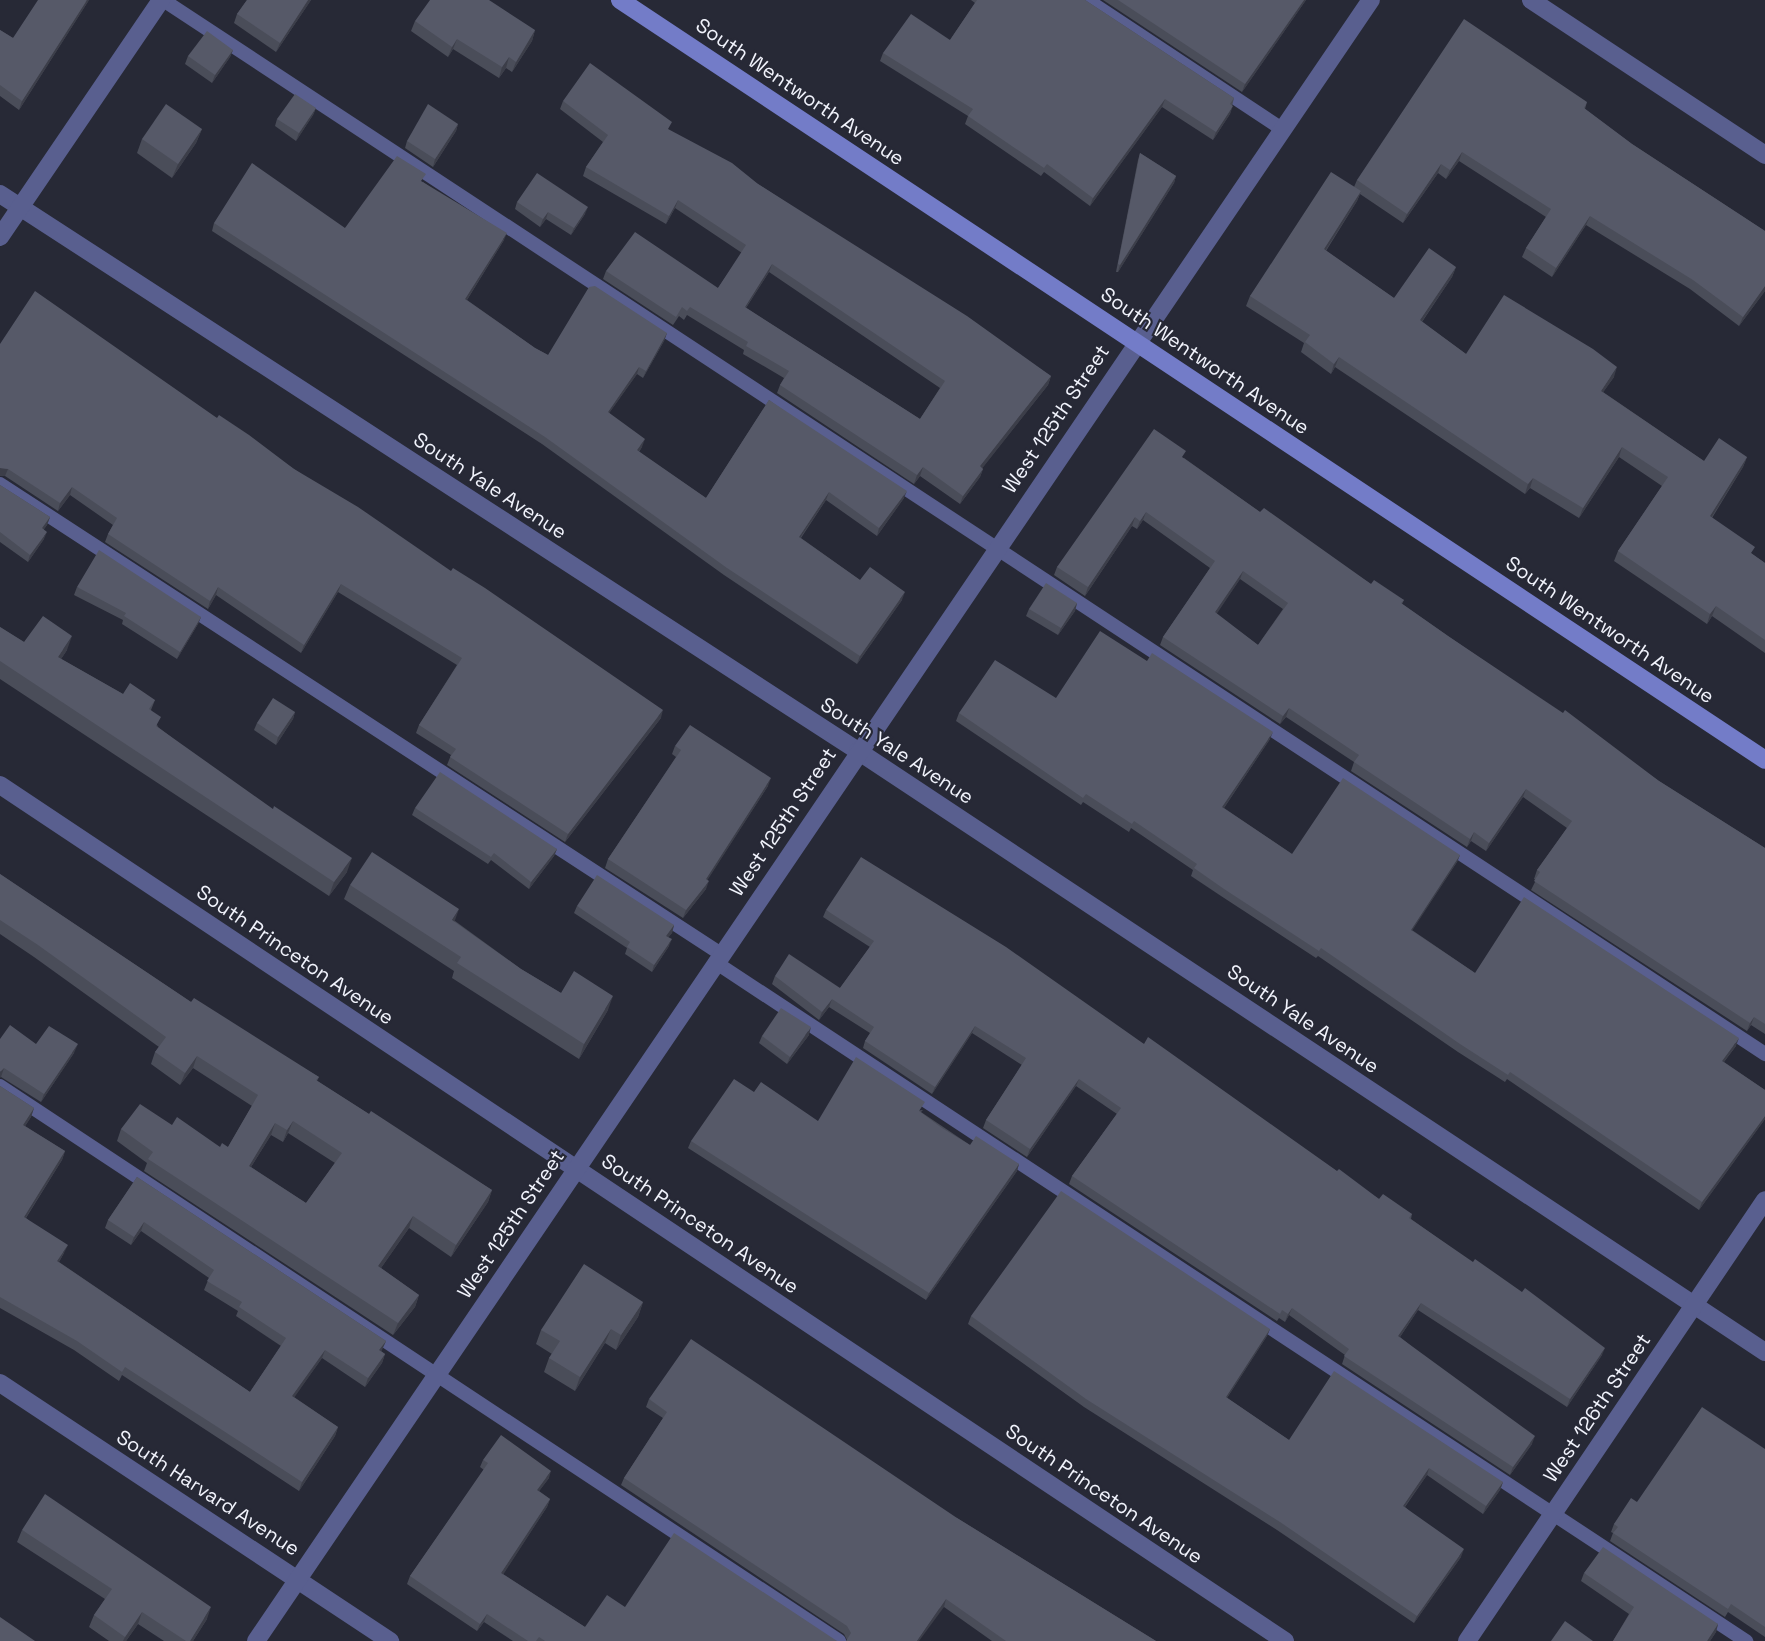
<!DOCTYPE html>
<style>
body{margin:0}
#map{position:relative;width:1765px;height:1641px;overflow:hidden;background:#272936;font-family:"Space Grotesk",sans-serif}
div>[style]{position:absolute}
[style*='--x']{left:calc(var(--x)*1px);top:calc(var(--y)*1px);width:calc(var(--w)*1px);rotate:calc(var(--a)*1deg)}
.lane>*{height:14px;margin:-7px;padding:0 7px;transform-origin:7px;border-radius:7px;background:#595f8f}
.street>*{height:18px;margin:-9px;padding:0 9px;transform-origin:9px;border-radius:9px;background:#595f8f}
.secondary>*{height:18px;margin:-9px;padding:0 9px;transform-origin:9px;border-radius:9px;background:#737cc8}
.wall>*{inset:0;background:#4a4d59}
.shaded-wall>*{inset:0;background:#3c3e49}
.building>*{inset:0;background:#565968}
span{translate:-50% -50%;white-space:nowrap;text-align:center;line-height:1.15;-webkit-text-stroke:4.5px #272936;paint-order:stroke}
.street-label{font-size:20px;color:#f1f3fc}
</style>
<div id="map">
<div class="lane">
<i style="--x:163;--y:0;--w:1918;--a:33.34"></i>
<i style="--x:1087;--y:0;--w:234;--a:33.5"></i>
<i style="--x:0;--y:484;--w:861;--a:33.1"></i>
<i style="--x:715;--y:962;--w:1235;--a:33.37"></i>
<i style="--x:0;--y:1086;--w:1006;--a:33.48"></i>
</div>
<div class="street">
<i style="--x:1531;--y:0;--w:281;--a:33.5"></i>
<i style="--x:0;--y:194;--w:1023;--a:32.99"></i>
<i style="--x:858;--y:751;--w:1088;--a:33.53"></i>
<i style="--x:0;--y:237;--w:287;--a:-55.8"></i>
<i style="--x:0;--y:785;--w:1544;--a:33.67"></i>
<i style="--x:0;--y:1383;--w:468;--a:33.5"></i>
<i style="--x:256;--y:1641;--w:1984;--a:-55.81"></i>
<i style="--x:1467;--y:1641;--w:532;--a:-55.95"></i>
</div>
<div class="secondary">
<i style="--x:620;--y:0;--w:1374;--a:33.57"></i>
</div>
<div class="wall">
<i style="clip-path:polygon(89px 0,19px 110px,0 96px,0 30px,13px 38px)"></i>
<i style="clip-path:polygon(247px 0,311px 0,276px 52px,234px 23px,237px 14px)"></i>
<i style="clip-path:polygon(971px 0,1085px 0,1234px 98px,1230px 114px,1213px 140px,1162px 107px,1090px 206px,1044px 172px,1041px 176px,965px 124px,968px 116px,880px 61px,883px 53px,950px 40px,975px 3px)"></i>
<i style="clip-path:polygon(1103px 0,1306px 0,1242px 92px)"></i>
<i style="clip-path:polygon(415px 21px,535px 30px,532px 41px,512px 72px,506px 68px,499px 78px,453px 49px,448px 57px,411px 31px)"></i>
<i style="clip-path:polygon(233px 50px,230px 57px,212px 83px,185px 64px,188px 56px)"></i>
<i style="clip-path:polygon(evenodd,563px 101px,669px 130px,758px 184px,1051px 376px,1048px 385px,982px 468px,983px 469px,980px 477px,960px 504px,920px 476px,914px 484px,777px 393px,780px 385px,784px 378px,743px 354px,744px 350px,687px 315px,684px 320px,679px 316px,673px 325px,603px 279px,606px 271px,718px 288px,742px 253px,675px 208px,666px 224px,583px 176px,586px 167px,603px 142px,560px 109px,563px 101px,769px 272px,940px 388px,920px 419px,746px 308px,769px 272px)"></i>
<i style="clip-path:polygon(1587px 102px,1585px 109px,1632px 144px,1765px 231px,1765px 291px,1739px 326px,1690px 289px,1586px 225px,1552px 277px,1522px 257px,1526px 248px,1546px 217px,1459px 161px,1446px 179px,1438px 173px,1403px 223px,1360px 194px,1357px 201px,1326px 251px,1394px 298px,1456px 267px,1452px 277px,1422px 322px,1466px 354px,1614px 377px,1603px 392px,1704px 461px,1747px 457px,1743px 467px,1712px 518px,1752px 554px,1765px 563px,1765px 653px,1712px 616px,1707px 624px,1614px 561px,1618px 551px,1662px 486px,1619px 457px,1579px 518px,1530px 488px,1525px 494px,1335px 367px,1331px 374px,1301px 352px,1304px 343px,1246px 306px,1250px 296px,1354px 187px,1357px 180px)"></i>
<i style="clip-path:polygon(316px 108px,313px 115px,296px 141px,275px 126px,277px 119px)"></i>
<i style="clip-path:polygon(458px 124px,456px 131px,433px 167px,405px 148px,407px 141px)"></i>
<i style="clip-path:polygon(202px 129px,196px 143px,172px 178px,137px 153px,142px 139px)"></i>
<i style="clip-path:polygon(1140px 153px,1176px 176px,1174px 183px,1118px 272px,1116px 272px,1138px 160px)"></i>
<i style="clip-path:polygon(423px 182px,504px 240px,467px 300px,535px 348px,548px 355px,667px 333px,664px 341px,643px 378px,637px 374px,609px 413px,642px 447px,639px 452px,706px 498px,769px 400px,904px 498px,877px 536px,826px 500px,801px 538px,860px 580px,902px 600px,857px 664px,724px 575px,542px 444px,212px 231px,214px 223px,345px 228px)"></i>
<i style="clip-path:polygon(517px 202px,585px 214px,571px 235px,546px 219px,540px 227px,515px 209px)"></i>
<i style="clip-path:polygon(0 344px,217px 418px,294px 469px,661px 718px,565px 842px,447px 765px,451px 755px,416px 733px,419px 725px,457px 665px,338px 592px,301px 653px,216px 595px,208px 609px,105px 542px,108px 534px,113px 525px,70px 495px,58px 511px,5px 476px,0 476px)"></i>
<i style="clip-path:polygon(evenodd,1184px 458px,1260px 512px,1371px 584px,1404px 600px,1402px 604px,1448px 636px,1659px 781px,1765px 848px,1765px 1034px,1751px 1025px,1747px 1031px,1531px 890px,1536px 880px,1534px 879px,1537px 870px,1567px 828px,1523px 797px,1486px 851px,1471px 841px,1467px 847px,1351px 771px,1354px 762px,1286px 717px,1280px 724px,1160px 645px,1163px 637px,1210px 568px,1143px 520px,1137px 529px,1132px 526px,1085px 596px,1054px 575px,1057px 567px,1184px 458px,1240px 579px,1283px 609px,1258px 645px,1216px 614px,1240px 579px)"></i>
<i style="clip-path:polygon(0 485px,50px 517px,47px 525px,44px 529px,44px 539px,28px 562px,0 542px)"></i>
<i style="clip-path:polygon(77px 587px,201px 617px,198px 624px,177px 659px,122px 624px,123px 620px,74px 595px)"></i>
<i style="clip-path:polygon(1077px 603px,1075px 611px,1058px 635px,1026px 616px,1029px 609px)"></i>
<i style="clip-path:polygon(0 627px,24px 642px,67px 650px,61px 659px,123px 694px,155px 700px,151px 710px,158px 727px,347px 872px,329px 896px,0 679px)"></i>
<i style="clip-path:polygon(1056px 698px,1270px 739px,1224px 808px,1292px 854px,1460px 855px,1457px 862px,1412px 930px,1475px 973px,1736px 1046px,1724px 1062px,1765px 1090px,1765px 1119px,1699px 1210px,1507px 1079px,1505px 1082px,1458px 1052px,1318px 956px,1316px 958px,1221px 896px,1191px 876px,1193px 870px,1131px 828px,1129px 832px,1083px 802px,1081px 805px,956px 721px,959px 713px)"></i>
<i style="clip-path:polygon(295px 712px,293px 719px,276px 745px,254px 730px,257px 723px)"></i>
<i style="clip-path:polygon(675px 746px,768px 786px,707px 880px,706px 889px,683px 918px,605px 868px,608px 859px,676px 757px,672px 754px)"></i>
<i style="clip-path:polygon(415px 808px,557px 849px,554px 856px,529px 889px,491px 860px,488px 864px,412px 815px)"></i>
<i style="clip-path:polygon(evenodd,0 874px,191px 1002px,319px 1077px,317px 1081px,369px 1114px,492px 1190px,488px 1202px,451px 1257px,409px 1228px,381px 1268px,419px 1295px,415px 1307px,393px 1335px,144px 1171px,147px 1163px,117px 1141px,121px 1129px,172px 1125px,220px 1147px,228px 1147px,252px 1106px,193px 1068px,180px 1085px,151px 1064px,155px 1052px,159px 1047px,34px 957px,0 934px,0 874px,288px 1133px,335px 1163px,306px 1203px,251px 1167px,271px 1135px,283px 1142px,288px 1133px)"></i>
<i style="clip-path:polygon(350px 885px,455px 921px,521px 969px,561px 993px,608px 1010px,579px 1059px,452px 978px,454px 971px,344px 899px)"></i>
<i style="clip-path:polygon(577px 906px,674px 925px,672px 933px,668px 937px,669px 946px,652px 972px,625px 954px,627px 948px,574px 913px)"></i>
<i style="clip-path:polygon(826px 910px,1144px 1044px,1379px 1199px,1412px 1214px,1411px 1219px,1602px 1355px,1567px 1407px,1418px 1310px,1400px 1337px,1532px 1444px,1510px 1475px,1342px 1364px,1345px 1355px,1289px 1315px,1285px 1322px,1279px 1318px,1277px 1321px,1069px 1184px,1072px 1176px,1117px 1114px,1076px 1086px,1027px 1157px,983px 1128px,986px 1120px,1022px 1065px,972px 1033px,932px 1094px,863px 1048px,865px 1041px,870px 1033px,829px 1007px,819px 1020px,772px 984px,775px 976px,840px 988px,870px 947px,823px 917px)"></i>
<i style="clip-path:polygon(809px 1035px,787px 1064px,759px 1043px,762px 1036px)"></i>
<i style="clip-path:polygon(0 1039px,36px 1044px,74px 1053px,41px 1102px,1px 1077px)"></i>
<i style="clip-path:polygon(0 1086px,34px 1108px,31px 1117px,25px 1126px,65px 1151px,62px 1160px,26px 1218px,64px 1253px,59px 1262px,250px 1392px,281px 1346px,236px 1316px,238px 1311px,204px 1290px,209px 1278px,141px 1231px,131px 1245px,105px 1228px,108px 1220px,137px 1177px,386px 1341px,381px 1351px,385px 1354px,382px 1363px,365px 1387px,322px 1358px,294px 1397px,338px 1427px,335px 1436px,299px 1491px,122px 1375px,119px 1381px,74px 1350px,0 1308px)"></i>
<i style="clip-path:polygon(923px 1110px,921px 1112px,970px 1145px,1019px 1164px,1017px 1171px,926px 1300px,688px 1148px,691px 1141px,818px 1121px)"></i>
<i style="clip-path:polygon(643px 1302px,638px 1317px,616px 1350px,605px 1343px,575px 1391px,544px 1372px,549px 1358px,552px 1354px,536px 1344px,541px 1330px)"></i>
<i style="clip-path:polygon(971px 1316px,1270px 1329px,1267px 1336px,1227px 1398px,1289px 1440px,1503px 1482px,1500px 1490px,1483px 1514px,1427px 1475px,1405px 1507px,1461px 1557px,1414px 1623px,1277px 1530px,1084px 1407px,968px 1324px)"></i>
<i style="clip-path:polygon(649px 1399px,957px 1518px,1156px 1641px,992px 1641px,944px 1607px,847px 1640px,844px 1634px,621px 1485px,624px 1478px,663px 1418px,646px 1407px)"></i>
<i style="clip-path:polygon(1765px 1449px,1765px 1637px,1728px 1612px,1725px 1617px,1610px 1541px,1613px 1533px,1611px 1532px,1614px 1524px,1637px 1502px)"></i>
<i style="clip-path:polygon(483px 1460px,549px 1478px,539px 1491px,550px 1499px,547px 1507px,503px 1574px,585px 1627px,625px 1607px,837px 1641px,846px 1641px,513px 1641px,484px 1622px,477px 1631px,407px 1584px,410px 1576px,484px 1470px,480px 1467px)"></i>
<i style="clip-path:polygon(22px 1530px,207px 1619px,193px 1641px,164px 1641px,138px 1624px,126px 1641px,109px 1641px,89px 1627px,94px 1615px,105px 1599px,17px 1542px)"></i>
<i style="clip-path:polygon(1584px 1573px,1718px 1624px,1716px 1632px,1710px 1641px,1613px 1641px,1629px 1614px,1581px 1581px)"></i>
</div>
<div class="shaded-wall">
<i style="clip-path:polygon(87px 0,89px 0,19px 110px,22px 101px)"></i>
<i style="clip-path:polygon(308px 0,311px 0,276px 52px,280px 43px)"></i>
<i style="clip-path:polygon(1304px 0,1306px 0,1242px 92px,1245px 84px)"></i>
<i style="clip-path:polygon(535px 30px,532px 41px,512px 72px,516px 62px)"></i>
<i style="clip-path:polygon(457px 39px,453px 49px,448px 57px,452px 47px)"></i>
<i style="clip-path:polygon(233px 50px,230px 57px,212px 83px,215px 75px)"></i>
<i style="clip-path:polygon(509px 57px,506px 68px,499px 78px,502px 67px)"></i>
<i style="clip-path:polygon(1165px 99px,1162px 107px,1090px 206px,1093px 198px)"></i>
<i style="clip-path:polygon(1233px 106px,1230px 114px,1213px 140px,1216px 132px)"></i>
<i style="clip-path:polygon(316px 108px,313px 115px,296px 141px,299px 133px)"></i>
<i style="clip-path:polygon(458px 124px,456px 131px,433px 167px,435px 159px)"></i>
<i style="clip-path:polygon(202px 129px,196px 143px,172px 178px,178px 164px)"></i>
<i style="clip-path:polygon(1462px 152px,1459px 161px,1446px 179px,1450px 170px)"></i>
<i style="clip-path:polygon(1441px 164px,1438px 173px,1403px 223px,1407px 214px)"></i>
<i style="clip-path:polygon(1176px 176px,1174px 183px,1118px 272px,1120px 265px)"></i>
<i style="clip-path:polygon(1361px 191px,1357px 201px,1320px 259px,1324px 249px)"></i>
<i style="clip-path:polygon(678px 200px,675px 208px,666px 224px,669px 216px)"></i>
<i style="clip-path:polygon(588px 207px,585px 214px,571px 235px,574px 228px)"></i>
<i style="clip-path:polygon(548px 212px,546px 219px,540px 227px,543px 219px)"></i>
<i style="clip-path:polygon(1590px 216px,1586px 225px,1552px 277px,1556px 268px)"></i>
<i style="clip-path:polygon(507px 233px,504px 240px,463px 306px,465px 299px)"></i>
<i style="clip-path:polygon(772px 264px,769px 272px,741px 315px,745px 307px)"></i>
<i style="clip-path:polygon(1456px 267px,1452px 277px,1416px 330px,1420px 320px)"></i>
<i style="clip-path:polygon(1765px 286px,1765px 291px,1739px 326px,1743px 317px)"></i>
<i style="clip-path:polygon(667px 333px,664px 341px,643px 378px,646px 371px)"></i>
<i style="clip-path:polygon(1339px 357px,1335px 367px,1331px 374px,1334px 364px)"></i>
<i style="clip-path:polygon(639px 367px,637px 374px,605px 419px,608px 412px)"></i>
<i style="clip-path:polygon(1617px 367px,1614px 377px,1597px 401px,1601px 391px)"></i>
<i style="clip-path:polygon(1051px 376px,1048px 385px,977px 475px,980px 466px)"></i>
<i style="clip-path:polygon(645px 439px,642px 447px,634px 458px,637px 450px)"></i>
<i style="clip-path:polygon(1622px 447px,1619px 457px,1579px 518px,1583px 508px)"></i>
<i style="clip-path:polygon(1747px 457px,1743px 467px,1706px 526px,1710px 516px)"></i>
<i style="clip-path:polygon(923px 467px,920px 476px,914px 484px,917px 475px)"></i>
<i style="clip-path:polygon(0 468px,8px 469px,5px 476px,0 476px)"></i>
<i style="clip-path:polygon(983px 469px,980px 477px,960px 504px,963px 496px)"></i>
<i style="clip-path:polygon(1533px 478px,1530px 488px,1525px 494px,1528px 484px)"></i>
<i style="clip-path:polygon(72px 487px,70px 495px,58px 511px,60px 503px)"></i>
<i style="clip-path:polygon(907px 491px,904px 498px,877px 536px,879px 528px)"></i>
<i style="clip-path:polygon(829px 492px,826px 500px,796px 544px,799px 537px)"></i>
<i style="clip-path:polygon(1146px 512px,1143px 520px,1137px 529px,1140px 521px)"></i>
<i style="clip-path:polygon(50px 517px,47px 525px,39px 536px,42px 528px)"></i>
<i style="clip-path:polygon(1135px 517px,1132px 526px,1085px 596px,1088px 587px)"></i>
<i style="clip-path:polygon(47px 532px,44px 539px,28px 562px,30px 555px)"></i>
<i style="clip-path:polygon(1243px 571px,1240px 579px,1212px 621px,1215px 612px)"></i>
<i style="clip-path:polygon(341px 584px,338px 592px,301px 653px,304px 645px)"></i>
<i style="clip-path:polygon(218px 587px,216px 595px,208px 609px,210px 601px)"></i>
<i style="clip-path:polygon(905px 592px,902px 600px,857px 664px,860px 656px)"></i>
<i style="clip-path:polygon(1077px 603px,1075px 611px,1058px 635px,1061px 628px)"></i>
<i style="clip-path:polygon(1716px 606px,1712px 616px,1707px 624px,1710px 614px)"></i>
<i style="clip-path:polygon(201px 617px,198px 624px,177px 659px,180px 652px)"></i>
<i style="clip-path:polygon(72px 636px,67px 650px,53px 671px,58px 657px)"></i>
<i style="clip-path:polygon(1289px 708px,1286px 717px,1280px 724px,1283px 716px)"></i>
<i style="clip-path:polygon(663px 710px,661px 718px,565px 842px,568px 834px)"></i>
<i style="clip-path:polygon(295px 712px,293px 719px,276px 745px,278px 737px)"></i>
<i style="clip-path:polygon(1273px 732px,1270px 739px,1219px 815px,1222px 807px)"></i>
<i style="clip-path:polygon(771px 778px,768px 786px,703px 887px,706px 879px)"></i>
<i style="clip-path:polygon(1526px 789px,1523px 797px,1486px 851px,1489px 843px)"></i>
<i style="clip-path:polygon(1474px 832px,1471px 841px,1467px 847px,1470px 839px)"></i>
<i style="clip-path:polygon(557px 849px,554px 856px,529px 889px,531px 882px)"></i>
<i style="clip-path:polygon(1460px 855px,1457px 862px,1408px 937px,1411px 930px)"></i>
<i style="clip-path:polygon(352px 858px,347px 872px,329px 896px,334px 882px)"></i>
<i style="clip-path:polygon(709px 881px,706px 889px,683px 918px,686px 910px)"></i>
<i style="clip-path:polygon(459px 909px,454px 923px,452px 920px)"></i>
<i style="clip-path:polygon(674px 925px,672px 933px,664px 943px,666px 936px)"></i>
<i style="clip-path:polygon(672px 939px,669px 946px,652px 972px,654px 965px)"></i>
<i style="clip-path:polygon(613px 996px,608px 1010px,579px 1059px,584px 1044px)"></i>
<i style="clip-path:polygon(832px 999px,829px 1007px,819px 1020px,822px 1012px)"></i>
<i style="clip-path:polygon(1754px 1017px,1751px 1025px,1747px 1031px,1750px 1023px)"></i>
<i style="clip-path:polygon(975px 1026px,972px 1033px,932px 1094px,935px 1087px)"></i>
<i style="clip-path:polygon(811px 1027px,809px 1035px,787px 1064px,790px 1057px)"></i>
<i style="clip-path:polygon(1739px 1038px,1736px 1046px,1719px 1068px,1722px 1061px)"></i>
<i style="clip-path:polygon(78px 1044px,74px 1053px,41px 1102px,44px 1094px)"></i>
<i style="clip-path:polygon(197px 1056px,193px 1068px,180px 1085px,185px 1073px)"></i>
<i style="clip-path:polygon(4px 1068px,1px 1077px,0 1078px,0 1072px)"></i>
<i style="clip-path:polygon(1079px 1079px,1076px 1086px,1027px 1157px,1030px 1149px)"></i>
<i style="clip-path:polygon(34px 1108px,31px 1117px,20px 1134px,23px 1125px)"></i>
<i style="clip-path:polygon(1765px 1116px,1765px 1119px,1699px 1210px,1702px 1202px)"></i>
<i style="clip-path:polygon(293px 1121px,288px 1133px,283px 1142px,287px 1130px)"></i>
<i style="clip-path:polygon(275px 1123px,271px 1135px,244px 1178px,249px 1166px)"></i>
<i style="clip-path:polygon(65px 1151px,62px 1160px,21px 1225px,24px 1217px)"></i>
<i style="clip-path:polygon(1019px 1164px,1017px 1171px,926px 1300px,929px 1293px)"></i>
<i style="clip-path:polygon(492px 1190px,488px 1202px,451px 1257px,456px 1245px)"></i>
<i style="clip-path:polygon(413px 1216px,409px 1228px,374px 1278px,378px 1266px)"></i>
<i style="clip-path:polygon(144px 1222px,141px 1231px,131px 1245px,134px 1237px)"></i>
<i style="clip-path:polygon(68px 1245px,64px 1253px,54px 1270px,57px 1261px)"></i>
<i style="clip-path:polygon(419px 1295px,415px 1307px,393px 1335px,398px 1323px)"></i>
<i style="clip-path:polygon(643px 1302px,638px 1317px,616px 1350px,621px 1335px)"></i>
<i style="clip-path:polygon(1421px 1303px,1418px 1310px,1395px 1344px,1398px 1336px)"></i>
<i style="clip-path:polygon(1292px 1308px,1289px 1315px,1285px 1322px,1288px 1314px)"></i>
<i style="clip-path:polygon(611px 1329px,605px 1343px,575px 1391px,580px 1377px)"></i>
<i style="clip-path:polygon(1270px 1329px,1267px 1336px,1223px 1404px,1226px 1397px)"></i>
<i style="clip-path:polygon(386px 1341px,382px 1350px,376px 1359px,379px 1350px)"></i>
<i style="clip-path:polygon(1605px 1348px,1602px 1355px,1567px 1407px,1570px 1399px)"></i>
<i style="clip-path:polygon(325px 1350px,322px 1358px,289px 1405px,292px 1396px)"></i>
<i style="clip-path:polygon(385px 1354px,382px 1363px,365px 1387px,368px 1378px)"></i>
<i style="clip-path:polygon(338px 1427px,335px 1436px,299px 1491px,302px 1482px)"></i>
<i style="clip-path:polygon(1535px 1436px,1532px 1444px,1510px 1475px,1513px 1467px)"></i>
<i style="clip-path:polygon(1429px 1468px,1427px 1475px,1400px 1513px,1403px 1506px)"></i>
<i style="clip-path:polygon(551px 1471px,549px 1478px,534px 1498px,537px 1490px)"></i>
<i style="clip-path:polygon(1503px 1482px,1500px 1490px,1483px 1514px,1486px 1506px)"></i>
<i style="clip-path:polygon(550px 1499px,547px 1507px,499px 1581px,501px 1573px)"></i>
<i style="clip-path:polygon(1464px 1549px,1461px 1557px,1414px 1623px,1417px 1616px)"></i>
<i style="clip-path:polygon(946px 1599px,944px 1607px,919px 1641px,917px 1641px)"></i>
<i style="clip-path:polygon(211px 1607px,207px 1619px,193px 1641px,190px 1641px)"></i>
<i style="clip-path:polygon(142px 1612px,138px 1624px,126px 1641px,123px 1641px,125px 1637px)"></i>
<i style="clip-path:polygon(487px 1614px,484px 1622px,477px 1631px,480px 1624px)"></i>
<i style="clip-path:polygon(1718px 1624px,1716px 1632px,1710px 1641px,1707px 1641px)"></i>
</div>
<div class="building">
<i style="clip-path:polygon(38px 0,87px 0,22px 101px,0 85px,0 30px,13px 38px)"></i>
<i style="clip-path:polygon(247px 0,308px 0,280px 43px,237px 14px)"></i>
<i style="clip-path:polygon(430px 0,489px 0,535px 30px,516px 62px,509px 57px,502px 67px,457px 39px,452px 47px,415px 21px)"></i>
<i style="clip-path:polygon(977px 0,1085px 0,1234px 98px,1230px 104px,1233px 106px,1216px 132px,1165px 99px,1093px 198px,1047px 164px,1044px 168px,968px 116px,973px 109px,883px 53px,911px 14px,950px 40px)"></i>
<i style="clip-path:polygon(1118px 0,1304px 0,1245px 84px)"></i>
<i style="clip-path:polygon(1464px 19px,1587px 102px,1584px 108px,1632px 144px,1765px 231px,1765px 286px,1743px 317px,1693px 280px,1590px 216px,1556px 268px,1526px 248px,1551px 209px,1462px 152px,1450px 170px,1441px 164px,1407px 214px,1357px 180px)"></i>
<i style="clip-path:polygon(207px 31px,233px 50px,215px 75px,188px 56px)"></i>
<i style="clip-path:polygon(evenodd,590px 63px,672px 122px,668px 129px,732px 163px,758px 184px,967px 316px,1051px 376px,980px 466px,983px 469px,963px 496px,923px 467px,917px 475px,780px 385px,789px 371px,746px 346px,748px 342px,690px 307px,687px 311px,682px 307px,676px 317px,606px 271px,635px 232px,718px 288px,746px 245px,678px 200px,669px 216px,586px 167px,608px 135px,563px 101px,590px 63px,772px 264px,945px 381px,920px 419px,745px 307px,772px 264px)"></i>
<i style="clip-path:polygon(295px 94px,316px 108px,299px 133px,277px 119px)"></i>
<i style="clip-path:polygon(166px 104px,202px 129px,178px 164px,142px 139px)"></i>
<i style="clip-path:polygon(428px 104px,458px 124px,435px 159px,407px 141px)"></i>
<i style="clip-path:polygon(1140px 153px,1176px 176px,1120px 265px,1118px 264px)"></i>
<i style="clip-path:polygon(397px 156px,426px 174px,421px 181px,507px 233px,465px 299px,535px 348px,548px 355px,589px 287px,595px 286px,667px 333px,646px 371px,639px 367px,608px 412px,645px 439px,637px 450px,706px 498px,769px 400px,907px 491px,879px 528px,829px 492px,799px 537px,860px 580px,870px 567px,905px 592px,860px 656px,727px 568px,545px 437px,214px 223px,252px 163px,345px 228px)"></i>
<i style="clip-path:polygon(1331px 172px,1361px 191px,1324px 249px,1394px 298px,1429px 248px,1456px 267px,1420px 320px,1466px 354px,1504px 295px,1593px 349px,1617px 367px,1601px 391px,1704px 461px,1719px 438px,1747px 457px,1710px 516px,1755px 547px,1751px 553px,1765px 563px,1765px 640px,1716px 606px,1710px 614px,1618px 551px,1668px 477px,1622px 447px,1583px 508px,1533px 478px,1528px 484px,1339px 357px,1334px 364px,1305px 342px,1310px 335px,1250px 296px)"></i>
<i style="clip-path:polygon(537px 173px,588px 207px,574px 228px,548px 212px,543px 219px,517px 202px)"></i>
<i style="clip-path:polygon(35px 291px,217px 418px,219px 415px,249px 435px,294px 469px,358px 507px,451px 571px,453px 568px,485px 588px,663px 710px,568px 834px,450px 757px,456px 749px,419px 725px,462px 658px,341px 584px,304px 645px,218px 587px,210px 601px,108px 534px,117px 518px,72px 487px,60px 503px,8px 469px,0 468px,0 344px)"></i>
<i style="clip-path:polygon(evenodd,1154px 429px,1186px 451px,1182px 457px,1260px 512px,1264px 508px,1371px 584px,1374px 580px,1404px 600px,1401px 603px,1448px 636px,1563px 713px,1565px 710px,1659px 781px,1765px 848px,1765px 1024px,1754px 1017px,1750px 1023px,1534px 881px,1540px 872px,1537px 870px,1572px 821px,1526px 789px,1489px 843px,1474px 832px,1470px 839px,1354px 762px,1359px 755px,1289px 708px,1283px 716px,1163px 637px,1215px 561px,1146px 512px,1140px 521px,1135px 517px,1088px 587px,1057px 567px,1154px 429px,1243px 571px,1288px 603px,1258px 645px,1215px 612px,1243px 571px)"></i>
<i style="clip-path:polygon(0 485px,50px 517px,42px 528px,47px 532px,30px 555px,0 532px)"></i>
<i style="clip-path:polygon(99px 550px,201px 617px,180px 652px,124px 616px,126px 613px,77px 587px)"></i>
<i style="clip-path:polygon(1046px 583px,1077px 603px,1061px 628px,1029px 609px)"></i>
<i style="clip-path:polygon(43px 616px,72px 636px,58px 657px,123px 694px,130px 683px,155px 700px,149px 709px,161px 717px,156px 726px,273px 809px,274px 806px,352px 858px,334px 882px,0 661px,0 627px,24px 642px)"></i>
<i style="clip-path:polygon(1100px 631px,1147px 661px,1152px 653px,1273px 732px,1222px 807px,1292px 854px,1343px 778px,1460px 855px,1411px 930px,1475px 973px,1524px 897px,1739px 1038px,1722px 1061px,1765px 1090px,1765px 1116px,1702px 1202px,1510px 1072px,1508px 1075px,1460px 1044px,1321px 948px,1319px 951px,1224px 889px,1194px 868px,1197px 864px,1134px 821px,1132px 824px,1086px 794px,1083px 798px,959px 713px,995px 660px,1056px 698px)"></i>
<i style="clip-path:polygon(273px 698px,295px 712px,278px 737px,257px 723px)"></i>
<i style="clip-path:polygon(690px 725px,771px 778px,706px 879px,709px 881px,686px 910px,608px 859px,681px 750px,675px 746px)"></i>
<i style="clip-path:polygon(440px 772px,557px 849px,531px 882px,494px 853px,491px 857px,415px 808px)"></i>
<i style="clip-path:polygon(372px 852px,459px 909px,452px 920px,521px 969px,561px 993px,574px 971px,613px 996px,584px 1044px,457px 963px,461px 957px,350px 885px)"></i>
<i style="clip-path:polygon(861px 857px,1006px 947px,1144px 1044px,1148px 1037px,1337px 1171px,1339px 1169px,1379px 1199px,1383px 1194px,1412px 1214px,1409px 1218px,1473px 1262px,1475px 1259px,1522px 1292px,1525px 1288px,1605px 1348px,1570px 1399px,1421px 1303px,1398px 1336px,1535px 1436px,1513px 1467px,1344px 1356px,1349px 1349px,1292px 1308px,1288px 1314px,1282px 1310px,1280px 1314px,1072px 1176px,1121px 1108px,1079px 1079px,1030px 1149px,986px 1120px,1026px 1058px,975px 1026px,935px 1087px,865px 1041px,874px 1027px,832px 999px,840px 989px,822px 1012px,775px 976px,789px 954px,840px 988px,874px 941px,826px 910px)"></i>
<i style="clip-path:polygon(evenodd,0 874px,191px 1002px,194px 998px,319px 1077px,316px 1080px,369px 1114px,371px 1111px,492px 1190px,456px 1245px,413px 1216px,378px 1266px,419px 1295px,398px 1323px,148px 1159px,153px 1152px,121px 1129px,140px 1104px,172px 1125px,177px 1117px,220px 1147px,222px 1143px,228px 1147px,258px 1095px,197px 1056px,185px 1073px,155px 1052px,166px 1037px,38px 945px,0 920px,0 874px,293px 1121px,342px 1153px,306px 1203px,249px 1166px,275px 1123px,287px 1130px,293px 1121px)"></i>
<i style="clip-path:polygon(597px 875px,674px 925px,666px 936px,672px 939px,654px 965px,627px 947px,630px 942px,577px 906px)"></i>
<i style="clip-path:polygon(781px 1008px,811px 1027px,790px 1057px,762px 1036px)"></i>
<i style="clip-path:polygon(10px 1025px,36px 1044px,49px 1026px,78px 1044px,44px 1094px,4px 1068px,0 1072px,0 1039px)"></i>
<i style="clip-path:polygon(856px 1057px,925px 1102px,919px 1111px,942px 1128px,970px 1145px,976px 1136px,1019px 1164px,929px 1293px,691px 1141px,734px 1079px,754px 1092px,761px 1082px,818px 1121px)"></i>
<i style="clip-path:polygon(0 1086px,34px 1108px,23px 1125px,65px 1151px,24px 1217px,68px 1245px,57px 1261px,250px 1392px,286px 1338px,239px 1307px,242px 1302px,207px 1281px,214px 1270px,144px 1222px,134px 1237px,108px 1220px,137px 1177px,386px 1341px,379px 1350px,385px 1354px,368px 1378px,325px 1350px,292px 1396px,338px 1427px,302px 1482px,125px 1367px,122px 1372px,77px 1341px,0 1297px)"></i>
<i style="clip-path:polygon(1061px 1191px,1270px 1329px,1226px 1397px,1289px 1440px,1334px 1371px,1503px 1482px,1486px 1506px,1429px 1468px,1403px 1506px,1464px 1549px,1417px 1616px,1280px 1522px,1086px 1399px,971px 1316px)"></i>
<i style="clip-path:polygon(584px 1264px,643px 1302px,621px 1335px,611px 1329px,580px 1377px,549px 1358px,560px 1341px,541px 1330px)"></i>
<i style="clip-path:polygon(691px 1339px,957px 1518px,1156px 1641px,1006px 1641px,946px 1599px,917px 1641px,846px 1641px,851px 1633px,847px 1626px,624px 1478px,667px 1412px,649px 1399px)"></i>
<i style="clip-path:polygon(1702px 1407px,1765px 1449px,1765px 1627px,1731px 1604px,1728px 1609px,1613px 1533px,1618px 1527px,1614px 1524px,1631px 1498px,1637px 1502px)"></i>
<i style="clip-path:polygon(501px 1435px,551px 1471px,537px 1490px,550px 1499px,501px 1573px,585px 1627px,607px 1595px,625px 1607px,674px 1533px,837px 1641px,846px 1641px,545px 1641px,539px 1637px,536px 1641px,528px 1641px,487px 1614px,480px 1624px,410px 1576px,488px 1463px,483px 1460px)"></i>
<i style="clip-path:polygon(45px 1494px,211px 1607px,190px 1641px,186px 1641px,142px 1612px,125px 1637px,94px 1615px,112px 1589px,22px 1530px)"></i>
<i style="clip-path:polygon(1603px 1547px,1718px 1624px,1707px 1641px,1613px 1641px,1634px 1607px,1584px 1573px)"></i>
<i style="clip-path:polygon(0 1617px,35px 1641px,0 1641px)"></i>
<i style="clip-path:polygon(1565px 1621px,1593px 1641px,1551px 1641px)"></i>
</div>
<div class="street-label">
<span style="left:800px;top:92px;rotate:34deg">South Wentworth Avenue</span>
<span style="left:1205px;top:361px;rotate:34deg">South Wentworth Avenue</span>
<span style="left:1056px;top:419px;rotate:-56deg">West 125th Street</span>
<span style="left:490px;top:486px;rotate:33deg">South Yale Avenue</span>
<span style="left:1610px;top:630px;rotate:34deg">South Wentworth Avenue</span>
<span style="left:897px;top:751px;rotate:33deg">South Yale Avenue</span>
<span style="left:783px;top:822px;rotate:-56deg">West 125th Street</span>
<span style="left:295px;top:955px;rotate:34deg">South Princeton Avenue</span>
<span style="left:1303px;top:1019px;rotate:34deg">South Yale Avenue</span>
<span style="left:511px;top:1224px;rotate:-56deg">West 125th Street</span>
<span style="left:700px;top:1224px;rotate:34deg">South Princeton Avenue</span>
<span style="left:1597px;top:1408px;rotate:-56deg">West 126th Street</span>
<span style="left:208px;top:1493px;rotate:33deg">South Harvard Avenue</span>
<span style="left:1104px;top:1494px;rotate:34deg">South Princeton Avenue</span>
</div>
</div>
